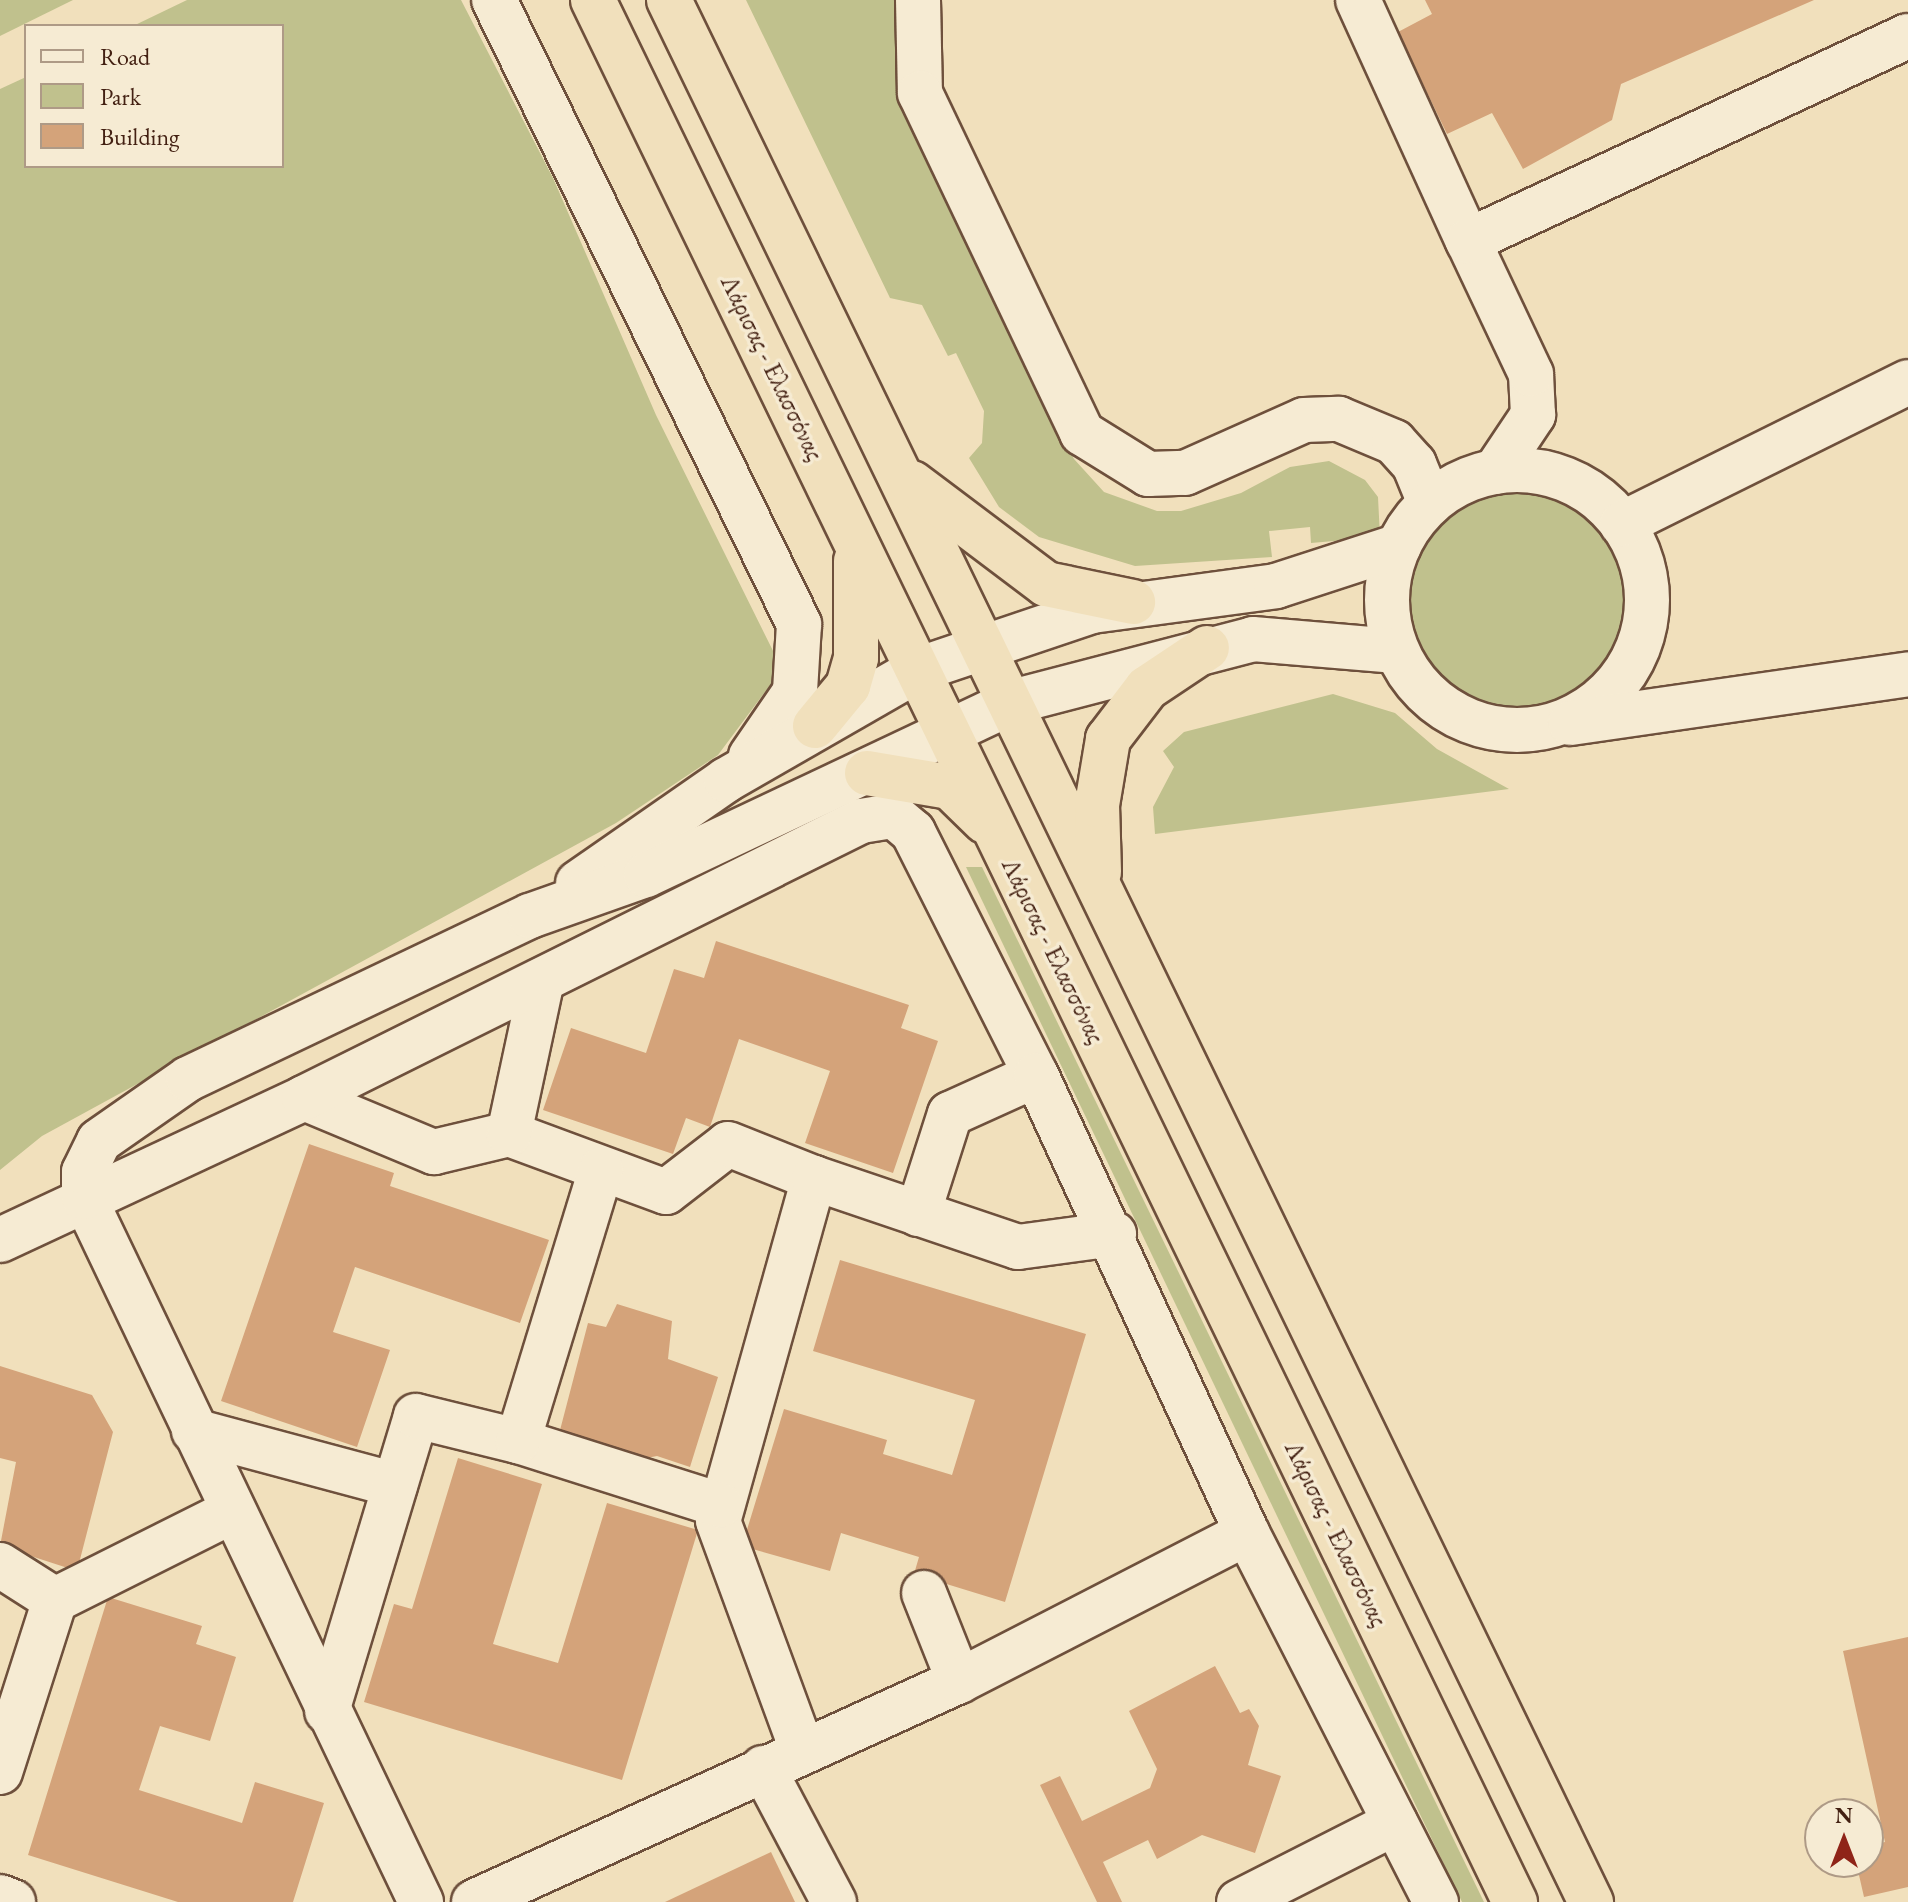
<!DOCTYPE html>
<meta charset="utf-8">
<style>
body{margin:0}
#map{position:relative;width:1908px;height:1902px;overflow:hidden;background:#f1e0bc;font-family:"EB Garamond",serif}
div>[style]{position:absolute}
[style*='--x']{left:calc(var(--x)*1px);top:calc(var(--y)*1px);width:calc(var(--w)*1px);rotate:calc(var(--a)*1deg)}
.green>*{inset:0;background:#c0c18d}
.round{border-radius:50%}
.building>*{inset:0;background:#d4a37a}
.roads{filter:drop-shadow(2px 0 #6e503c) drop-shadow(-2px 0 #6e503c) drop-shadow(0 2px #6e503c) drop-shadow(0 -2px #6e503c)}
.minor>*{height:44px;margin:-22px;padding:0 22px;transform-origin:22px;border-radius:22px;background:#f6ebd3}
.minor>.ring{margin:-22px;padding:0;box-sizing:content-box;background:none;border:44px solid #f6ebd3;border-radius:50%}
.highway>*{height:44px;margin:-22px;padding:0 22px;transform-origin:22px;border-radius:22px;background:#f1e0bc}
span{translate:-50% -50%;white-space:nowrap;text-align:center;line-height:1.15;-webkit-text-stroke:7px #f6ebd3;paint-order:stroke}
.street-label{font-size:26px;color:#432012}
.legend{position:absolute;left:24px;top:24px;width:260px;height:144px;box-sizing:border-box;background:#f6ebd3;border:2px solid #ae9a86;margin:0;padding:10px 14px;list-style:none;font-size:24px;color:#432012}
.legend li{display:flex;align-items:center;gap:16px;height:40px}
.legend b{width:40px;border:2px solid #ae9a86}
.north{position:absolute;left:1804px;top:1798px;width:80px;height:80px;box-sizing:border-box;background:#f6ebd3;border:2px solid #ae9a86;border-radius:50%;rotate:0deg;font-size:22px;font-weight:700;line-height:32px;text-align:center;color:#432012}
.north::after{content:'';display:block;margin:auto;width:28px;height:36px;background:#8f2418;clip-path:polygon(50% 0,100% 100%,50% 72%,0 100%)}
</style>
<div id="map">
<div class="green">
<i style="clip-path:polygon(0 0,73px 0,0 36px)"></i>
<i style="clip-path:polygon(187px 0,461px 0,553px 178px,656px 415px,782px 669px,718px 755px,616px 823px,42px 1136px,0 1170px,0 89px,26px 77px,26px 166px,282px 166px,282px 26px,133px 26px)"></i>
<i style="clip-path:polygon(746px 0,907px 0,931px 166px,1074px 459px,1104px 492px,1157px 511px,1181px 511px,1241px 493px,1290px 467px,1329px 461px,1365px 480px,1378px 497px,1380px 537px,1311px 543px,1310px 527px,1269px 531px,1272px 557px,1135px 566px,1039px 537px,999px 507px,969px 458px,982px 443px,984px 411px,956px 353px,948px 356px,922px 305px,890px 298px)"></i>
<i class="round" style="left:1408px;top:489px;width:222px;height:222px"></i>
<i style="clip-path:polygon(1333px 694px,1395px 713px,1437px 749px,1509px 789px,1155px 834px,1153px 807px,1174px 767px,1163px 751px,1184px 732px)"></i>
<i style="clip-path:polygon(966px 867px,982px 867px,1484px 1902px,1462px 1902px)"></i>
</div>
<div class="building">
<i style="clip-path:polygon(1425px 0,1814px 0,1621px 84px,1612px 120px,1523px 169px,1492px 113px,1447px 134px,1398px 32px,1432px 14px)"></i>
<i style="clip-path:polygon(716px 941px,909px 1005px,901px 1028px,938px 1041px,893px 1173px,805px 1143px,830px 1071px,739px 1039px,710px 1127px,686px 1118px,673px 1154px,543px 1110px,571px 1028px,646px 1053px,674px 969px,704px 978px)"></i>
<i style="clip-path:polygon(309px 1144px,394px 1173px,390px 1186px,549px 1240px,520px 1323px,355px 1267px,333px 1332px,390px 1350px,357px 1447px,221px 1401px)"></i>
<i style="clip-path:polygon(840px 1260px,1086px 1334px,1005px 1602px,914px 1574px,919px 1557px,841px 1533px,830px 1571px,742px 1546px,784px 1409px,887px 1440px,883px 1454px,952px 1475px,975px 1400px,813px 1351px)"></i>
<i style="clip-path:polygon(617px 1304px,672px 1321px,668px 1359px,718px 1377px,690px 1467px,657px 1456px,631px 1461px,559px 1434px,588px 1323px,606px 1327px)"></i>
<i style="clip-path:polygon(0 1366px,92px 1395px,113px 1432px,77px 1571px,0 1546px,16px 1462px,0 1458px)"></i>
<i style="clip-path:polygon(458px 1458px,542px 1484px,493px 1644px,558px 1663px,607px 1503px,698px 1530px,622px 1780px,364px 1702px,394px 1604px,412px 1609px)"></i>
<i style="clip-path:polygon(108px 1597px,202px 1626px,196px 1644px,236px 1657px,210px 1741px,160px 1726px,139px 1790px,242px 1823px,255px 1782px,324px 1803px,293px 1902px,178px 1902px,28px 1855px)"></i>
<i style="clip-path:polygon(1908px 1637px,1908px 1887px,1864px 1897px,1856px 1862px,1868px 1862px,1868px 1846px,1885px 1842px,1843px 1651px)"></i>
<i style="clip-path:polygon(1215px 1666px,1240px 1713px,1249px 1709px,1259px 1726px,1248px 1765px,1281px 1776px,1255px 1853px,1202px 1835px,1157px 1859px,1148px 1840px,1103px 1862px,1122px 1902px,1097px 1902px,1040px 1785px,1060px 1776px,1082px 1821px,1150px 1788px,1157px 1769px,1129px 1711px)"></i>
<i style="clip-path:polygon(771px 1852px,795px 1902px,665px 1902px)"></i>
</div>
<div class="roads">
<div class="minor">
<i style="--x:494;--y:0;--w:695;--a:63.95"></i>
<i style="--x:799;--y:624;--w:68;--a:93.4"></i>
<i style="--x:795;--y:692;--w:78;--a:124.5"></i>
<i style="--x:918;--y:0;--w:93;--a:88.8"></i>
<i style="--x:920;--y:93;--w:377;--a:64.5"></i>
<i style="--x:1082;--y:433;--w:78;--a:31.8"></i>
<i style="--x:1148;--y:474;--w:37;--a:-2"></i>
<i style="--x:1185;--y:473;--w:130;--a:-24"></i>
<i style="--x:1304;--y:420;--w:35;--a:-2"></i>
<i style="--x:1339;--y:419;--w:60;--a:22.7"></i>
<i style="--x:1394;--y:442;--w:30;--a:48"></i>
<i style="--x:1414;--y:464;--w:42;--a:67.7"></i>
<i style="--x:1358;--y:0;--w:265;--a:65.5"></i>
<i class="ring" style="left:1387px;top:470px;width:216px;height:216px"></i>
<i style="--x:1495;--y:472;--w:69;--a:-56.3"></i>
<i style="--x:1533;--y:415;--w:41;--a:-92.8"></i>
<i style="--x:1531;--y:374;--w:147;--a:-115.3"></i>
<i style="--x:1468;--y:241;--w:485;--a:-25"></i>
<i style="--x:1622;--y:524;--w:319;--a:-26.4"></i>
<i style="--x:1570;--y:723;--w:342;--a:-8.2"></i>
<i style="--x:578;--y:883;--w:180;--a:-34.8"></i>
<i style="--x:726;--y:780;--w:220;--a:-29.9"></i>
<i style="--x:917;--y:670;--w:185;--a:-18.6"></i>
<i style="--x:1092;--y:611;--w:186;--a:-7.7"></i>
<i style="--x:1276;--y:586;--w:129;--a:-18"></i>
<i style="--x:304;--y:1098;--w:141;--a:22.6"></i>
<i style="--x:434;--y:1152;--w:77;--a:-13.5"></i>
<i style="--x:509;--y:1134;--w:167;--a:20.3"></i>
<i style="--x:666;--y:1192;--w:78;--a:-37.7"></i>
<i style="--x:728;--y:1144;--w:92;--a:21.6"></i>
<i style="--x:814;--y:1178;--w:356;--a:105.6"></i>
<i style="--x:718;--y:1521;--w:243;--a:69.8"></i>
<i style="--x:509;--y:1134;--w:157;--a:-77.9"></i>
<i style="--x:814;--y:1178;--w:215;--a:18.7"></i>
<i style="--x:1018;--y:1247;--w:97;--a:-7.7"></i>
<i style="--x:918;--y:1214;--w:105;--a:-72.3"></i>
<i style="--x:950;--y:1114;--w:94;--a:-24.4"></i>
<i style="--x:0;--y:1240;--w:336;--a:-25"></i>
<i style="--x:304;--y:1098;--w:622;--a:-26.44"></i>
<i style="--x:861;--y:821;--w:33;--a:-9"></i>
<i style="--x:894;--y:816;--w:25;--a:40"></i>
<i style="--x:913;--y:832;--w:272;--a:63.2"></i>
<i style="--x:1036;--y:1075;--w:504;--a:65.26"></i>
<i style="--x:1247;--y:1533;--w:415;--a:62.9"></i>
<i style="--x:194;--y:1431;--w:208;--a:15"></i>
<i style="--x:518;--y:1441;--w:212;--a:17.6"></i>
<i style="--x:0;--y:1565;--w:65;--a:32.5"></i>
<i style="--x:924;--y:1593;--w:95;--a:68.3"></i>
<i style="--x:327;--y:1711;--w:308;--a:-73.2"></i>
<i style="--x:416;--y:1416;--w:105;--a:13.8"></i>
<i style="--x:518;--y:1441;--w:284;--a:-73"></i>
<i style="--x:763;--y:1768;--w:152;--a:62.1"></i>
<i style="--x:0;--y:1772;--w:181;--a:-72.3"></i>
<i style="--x:55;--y:1600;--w:199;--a:-26.6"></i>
<i style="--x:0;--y:1897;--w:14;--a:21"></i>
<i style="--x:421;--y:1902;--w:781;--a:-115.55"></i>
<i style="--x:84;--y:1197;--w:25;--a:-90"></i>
<i style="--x:84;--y:1172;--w:34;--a:-64"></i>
<i style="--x:99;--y:1141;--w:108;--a:-34.9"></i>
<i style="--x:188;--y:1079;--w:379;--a:-25.5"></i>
<i style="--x:530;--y:916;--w:123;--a:-19.5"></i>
<i style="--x:646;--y:875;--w:405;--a:-25.3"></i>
<i style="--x:1012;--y:702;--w:249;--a:-14.6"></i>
<i style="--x:1253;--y:639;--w:144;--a:4.8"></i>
<i style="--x:474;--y:1902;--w:533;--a:-24.5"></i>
<i style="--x:959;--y:1681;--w:324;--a:-27.2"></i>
<i style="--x:1239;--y:1902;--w:175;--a:-26.9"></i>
</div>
<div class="highway">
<i style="--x:593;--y:0;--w:2114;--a:64.14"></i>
<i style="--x:669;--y:0;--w:2114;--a:64.14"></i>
<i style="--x:912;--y:483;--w:168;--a:37"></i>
<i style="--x:1046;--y:584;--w:89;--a:11.7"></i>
<i style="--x:815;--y:726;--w:52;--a:-50.5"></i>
<i style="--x:848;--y:686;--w:29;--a:-74"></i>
<i style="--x:856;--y:658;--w:97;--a:-90"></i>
<i style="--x:867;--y:773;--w:84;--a:9.6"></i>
<i style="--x:950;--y:787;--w:49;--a:44.2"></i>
<i style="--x:1099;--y:872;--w:67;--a:-91.7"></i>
<i style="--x:1097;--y:805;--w:67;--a:-80.5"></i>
<i style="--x:1108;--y:739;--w:64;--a:-52.6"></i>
<i style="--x:1147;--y:688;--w:72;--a:-33.7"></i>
</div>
</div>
<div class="street-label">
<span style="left:772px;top:368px;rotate:64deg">Λάρισας - Ελασσόνας</span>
<span style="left:1053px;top:951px;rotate:64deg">Λάρισας - Ελασσόνας</span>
<span style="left:1336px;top:1534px;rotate:64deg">Λάρισας - Ελασσόνας</span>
</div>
<ul class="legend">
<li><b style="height:10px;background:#f6ebd3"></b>Road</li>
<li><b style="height:22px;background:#c0c18d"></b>Park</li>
<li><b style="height:22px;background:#d4a37a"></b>Building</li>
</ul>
<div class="north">N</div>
</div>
